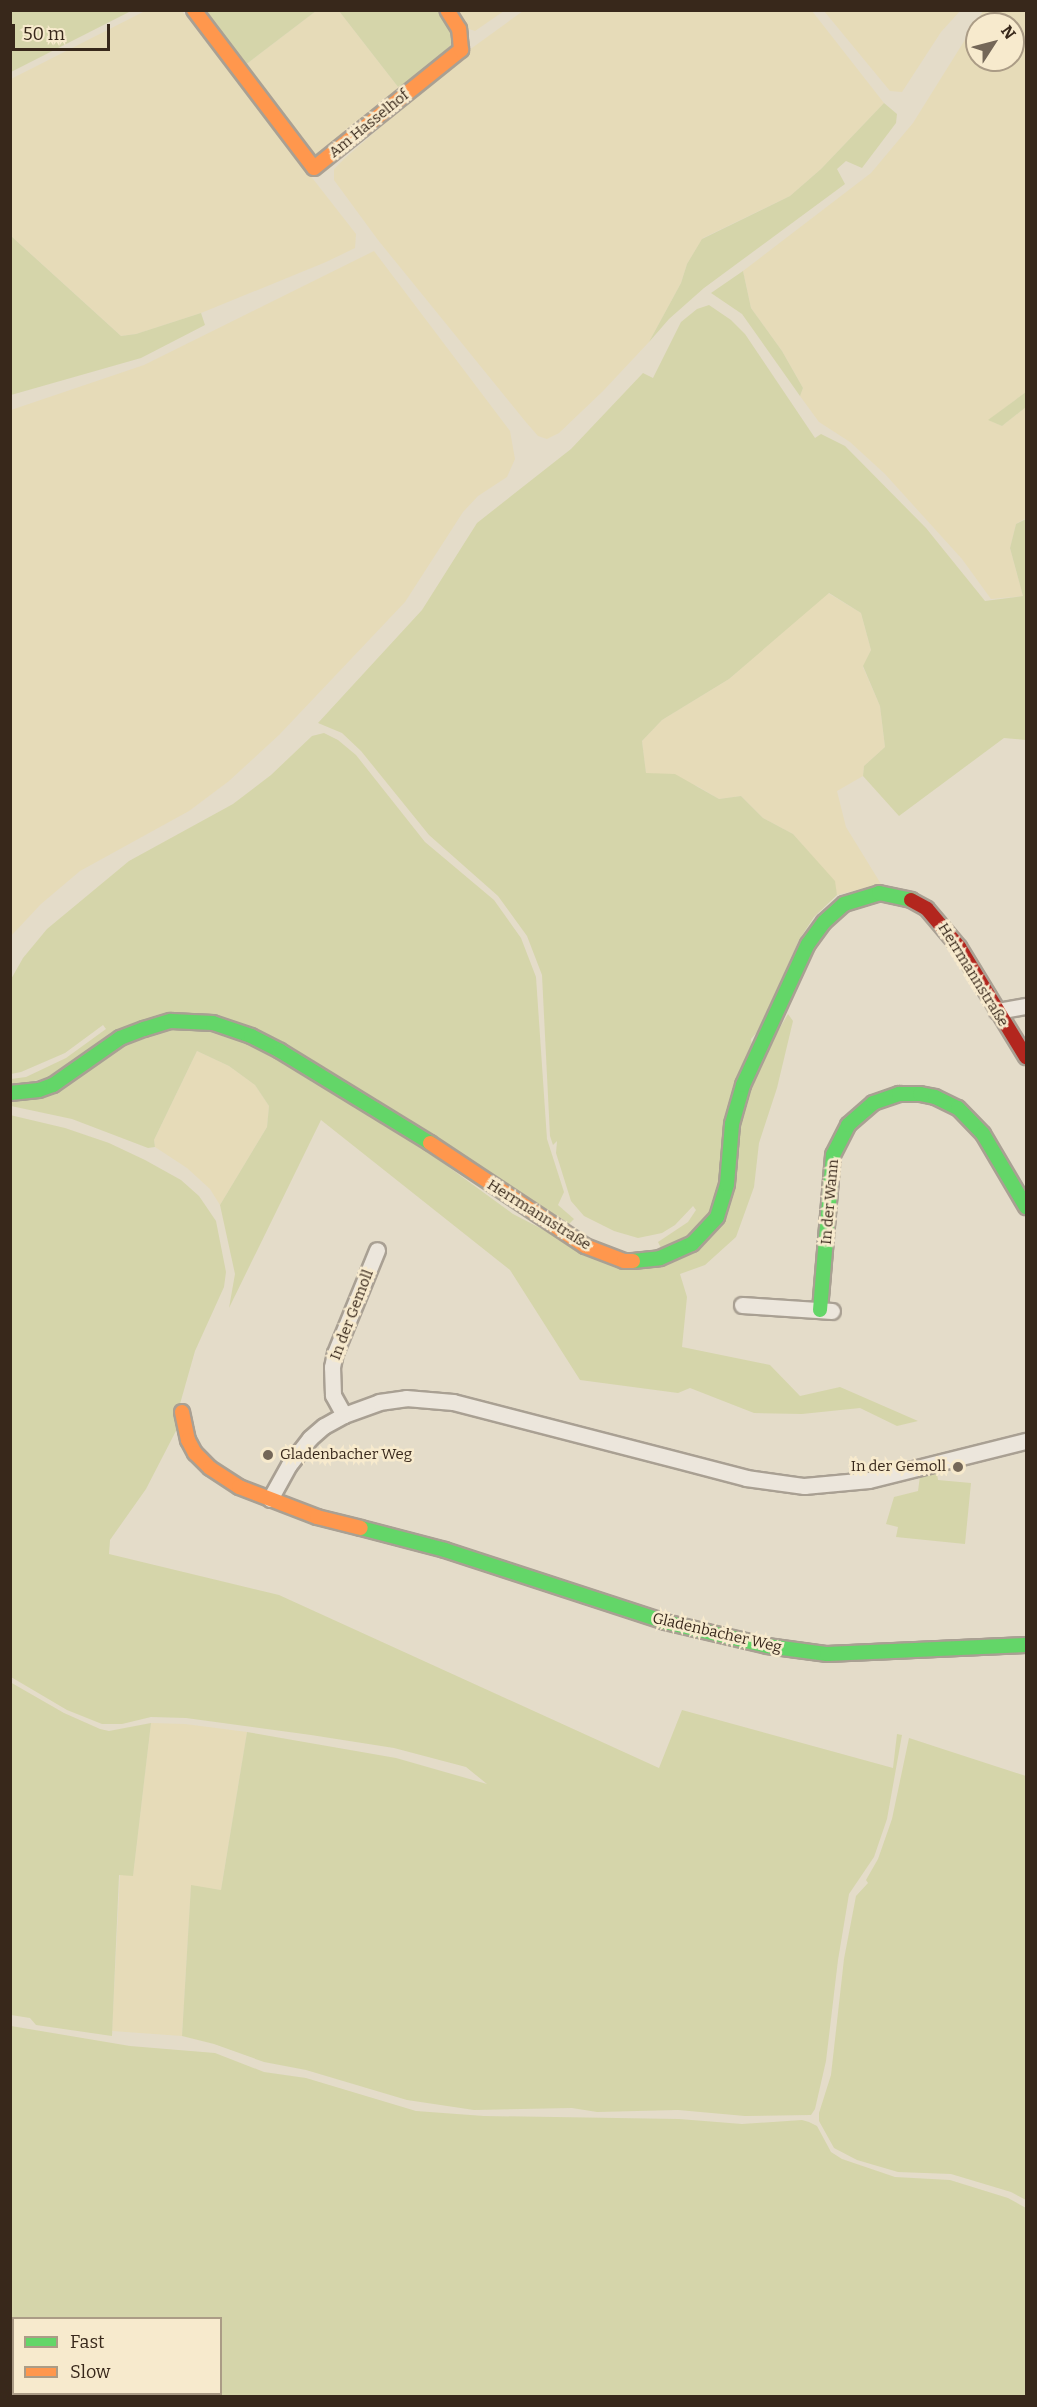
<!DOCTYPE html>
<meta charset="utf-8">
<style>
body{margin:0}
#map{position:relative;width:1037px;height:2407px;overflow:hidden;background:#e4dcc9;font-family:Bitter,serif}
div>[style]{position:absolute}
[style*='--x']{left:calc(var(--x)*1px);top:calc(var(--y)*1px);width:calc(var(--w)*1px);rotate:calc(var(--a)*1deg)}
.farmland>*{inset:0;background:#e6dbb8}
.green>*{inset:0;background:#d5d5aa}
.roads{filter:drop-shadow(2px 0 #a9a093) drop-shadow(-2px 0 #a9a093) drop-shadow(0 2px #a9a093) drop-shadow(0 -2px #a9a093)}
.street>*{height:15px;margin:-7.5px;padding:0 7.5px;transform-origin:7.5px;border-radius:7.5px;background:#ece6dc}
.fast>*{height:14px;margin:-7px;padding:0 7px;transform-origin:7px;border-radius:7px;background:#63d668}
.slow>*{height:14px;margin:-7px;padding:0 7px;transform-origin:7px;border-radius:7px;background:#ff974d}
.jam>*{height:14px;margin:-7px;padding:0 7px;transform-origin:7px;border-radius:7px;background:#b3261e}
.dots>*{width:16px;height:16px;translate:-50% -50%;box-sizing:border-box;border:3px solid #f7eacd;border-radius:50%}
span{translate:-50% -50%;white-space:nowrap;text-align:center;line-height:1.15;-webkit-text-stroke:5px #f7eacd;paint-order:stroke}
.street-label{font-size:15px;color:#38281b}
.poi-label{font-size:15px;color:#38281b}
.left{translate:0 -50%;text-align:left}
.right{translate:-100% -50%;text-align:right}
.frame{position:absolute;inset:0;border:12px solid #38281b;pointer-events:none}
.legend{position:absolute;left:12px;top:2317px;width:210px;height:78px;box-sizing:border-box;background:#f7eacd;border:2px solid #ab9c86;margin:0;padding:8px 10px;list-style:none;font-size:18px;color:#38281b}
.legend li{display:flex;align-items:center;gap:12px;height:30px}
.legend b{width:30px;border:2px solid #ab9c86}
.north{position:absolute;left:965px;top:12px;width:60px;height:60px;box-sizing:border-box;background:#f7eacd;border:2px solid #ab9c86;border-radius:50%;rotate:54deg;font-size:16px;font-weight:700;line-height:24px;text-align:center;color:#38281b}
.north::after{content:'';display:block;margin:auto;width:21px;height:27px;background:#746758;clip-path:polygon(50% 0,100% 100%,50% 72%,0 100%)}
.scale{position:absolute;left:12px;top:24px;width:98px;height:27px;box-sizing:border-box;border:3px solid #38281b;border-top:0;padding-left:8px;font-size:18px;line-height:21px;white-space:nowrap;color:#38281b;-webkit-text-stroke:4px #f7eacd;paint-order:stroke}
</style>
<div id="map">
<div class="farmland">
<i style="clip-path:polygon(147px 10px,182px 11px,356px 234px,355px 248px,326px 262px,201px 313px,136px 334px,121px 336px,11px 236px,11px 79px)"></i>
<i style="clip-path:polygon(316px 11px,339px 11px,402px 92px,315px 159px,244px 66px)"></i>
<i style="clip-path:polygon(454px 11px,504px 11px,475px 31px,466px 28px)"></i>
<i style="clip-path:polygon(523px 11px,812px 11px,884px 103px,821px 169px,790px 196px,703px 238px,687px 264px,681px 283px,649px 342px,603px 391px,559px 433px,547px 439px,538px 436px,525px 421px,378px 240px,334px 180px,334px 169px,344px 159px,465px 53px)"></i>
<i style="clip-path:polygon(824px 11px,960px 11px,941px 32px,902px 92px,890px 91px)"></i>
<i style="clip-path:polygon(evenodd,983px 11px,1026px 11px,1026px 392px,989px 420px,1002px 426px,1026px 407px,1026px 518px,1016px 524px,1010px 548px,1023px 596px,991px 599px,962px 559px,885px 474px,850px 442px,819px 422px,800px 396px,803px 388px,782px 351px,751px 308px,743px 271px,871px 173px,913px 123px,983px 11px,977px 24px,1013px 24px,1013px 60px,977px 60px,977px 24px)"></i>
<i style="clip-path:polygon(374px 251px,510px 431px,515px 459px,507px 477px,478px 496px,463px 512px,405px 602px,279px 735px,229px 781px,189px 811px,80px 871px,41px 904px,11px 936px,11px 410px,144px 365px)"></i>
<i style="clip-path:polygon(828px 593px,861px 613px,871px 650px,863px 667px,880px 706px,885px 747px,864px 766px,863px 776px,837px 791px,846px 827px,881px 884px,837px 895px,834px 881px,793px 834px,763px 818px,741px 796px,719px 799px,697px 786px,646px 774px,642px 741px,662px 720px,729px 679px)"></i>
<i style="clip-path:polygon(197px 1051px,229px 1066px,255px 1085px,269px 1106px,267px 1127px,220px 1205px,210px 1189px,187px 1168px,155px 1147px,154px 1140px)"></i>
<i style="clip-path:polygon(151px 1723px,185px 1724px,247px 1732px,221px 1890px,191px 1886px,182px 2036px,112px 2031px,120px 1875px,133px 1875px)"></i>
</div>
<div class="green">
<i style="clip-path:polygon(11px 10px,131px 10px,131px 11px,11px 72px)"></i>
<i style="clip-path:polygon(205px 11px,316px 11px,244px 66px)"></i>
<i style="clip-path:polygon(339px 11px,442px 11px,454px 42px,402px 92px)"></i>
<i style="clip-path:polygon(884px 103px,897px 114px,896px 123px,862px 168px,846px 161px,837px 169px,845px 184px,704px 288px,669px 319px,649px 342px,681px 283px,687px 264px,702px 239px,790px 196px,821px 169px)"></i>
<i style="clip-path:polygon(11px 236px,121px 336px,136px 334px,201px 313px,205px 325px,141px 358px,11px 395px)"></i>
<i style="clip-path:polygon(743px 271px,751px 308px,782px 351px,803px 388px,800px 396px,742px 314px,711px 293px)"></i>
<i style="clip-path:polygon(709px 305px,731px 320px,745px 334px,815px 438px,821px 434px,845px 446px,926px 528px,985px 601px,1023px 596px,1010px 548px,1016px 524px,1026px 519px,1026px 740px,1004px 738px,899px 816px,863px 776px,864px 766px,885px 747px,880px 706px,863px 666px,871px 650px,861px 613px,829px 593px,729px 679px,662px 720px,642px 741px,646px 773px,675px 774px,719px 799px,741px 796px,763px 818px,793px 834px,835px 881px,837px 895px,814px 917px,799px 940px,758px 1031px,751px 1039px,753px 1054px,723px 1185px,704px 1225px,662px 1250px,658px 1242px,688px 1222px,696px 1210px,693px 1206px,675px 1225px,662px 1233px,638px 1238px,614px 1231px,584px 1216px,571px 1201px,556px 1153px,557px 1141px,553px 1145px,550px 1136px,542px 975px,527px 936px,498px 896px,429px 835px,361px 751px,342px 733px,318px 723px,422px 610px,477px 523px,571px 449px,643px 373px,653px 378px,681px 322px,697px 309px)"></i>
<i style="clip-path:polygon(1026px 392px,1026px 407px,1002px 426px,988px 420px)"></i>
<i style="clip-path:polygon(324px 733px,338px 740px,356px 755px,425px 842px,494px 900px,521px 938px,536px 977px,547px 1139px,564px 1192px,558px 1205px,574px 1219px,566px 1227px,204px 1013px,57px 1075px,11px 1087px,11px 1079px,26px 1077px,66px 1058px,106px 1029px,103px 1025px,65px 1053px,21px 1072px,11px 1074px,10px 981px,23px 958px,47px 929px,129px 861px,233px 804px,271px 775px,312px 736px)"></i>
<i style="clip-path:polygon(788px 1014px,793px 1021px,777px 1088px,759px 1143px,754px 1187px,736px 1237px,705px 1265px,680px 1274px,687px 1297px,682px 1347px,770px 1365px,800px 1396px,840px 1387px,918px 1421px,897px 1426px,860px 1408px,802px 1414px,754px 1413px,690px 1388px,678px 1393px,580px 1380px,510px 1270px,321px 1120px,229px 1308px,235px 1274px,220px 1205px,267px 1127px,269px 1106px,255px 1085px,229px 1066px,197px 1051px,154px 1140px,155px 1147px,148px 1148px,72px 1119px,11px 1106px,11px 1099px,128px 1044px,176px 1028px,216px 1030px,248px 1040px,406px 1136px,513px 1214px,610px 1264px,695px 1250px,739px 1129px,750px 1089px,769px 1046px)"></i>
<i style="clip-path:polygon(10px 1115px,65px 1128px,109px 1143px,145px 1160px,181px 1180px,199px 1196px,216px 1221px,226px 1272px,224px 1287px,195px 1351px,178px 1411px,178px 1427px,146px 1489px,110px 1540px,109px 1554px,279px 1595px,659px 1768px,682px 1710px,893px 1768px,897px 1734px,902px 1735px,887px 1819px,874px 1857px,849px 1894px,838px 1960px,826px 2061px,815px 2109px,811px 2115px,745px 2116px,678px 2110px,597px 2112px,572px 2108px,474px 2110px,407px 2100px,306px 2070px,264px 2062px,214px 2044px,182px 2036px,191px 1885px,221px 1890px,247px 1732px,396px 1758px,487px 1784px,466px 1767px,394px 1748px,311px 1735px,186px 1718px,151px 1717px,122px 1724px,102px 1724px,67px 1710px,11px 1677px)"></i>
<i style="clip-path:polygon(937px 1474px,938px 1480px,971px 1483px,965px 1544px,896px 1537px,898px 1527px,886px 1524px,894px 1497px,918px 1491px,920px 1476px)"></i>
<i style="clip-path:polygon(10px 1682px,64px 1713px,100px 1729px,109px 1731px,151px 1723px,133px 1876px,119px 1875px,112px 2036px,36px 2025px,30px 2018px,11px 2015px)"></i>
<i style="clip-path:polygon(909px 1738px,1026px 1776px,1026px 2200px,1011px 2192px,951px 2174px,898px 2172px,857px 2160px,834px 2148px,819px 2121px,819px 2113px,831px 2075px,844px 1959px,856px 1896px,868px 1883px,866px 1880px,878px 1859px,892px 1819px)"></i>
<i style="clip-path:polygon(evenodd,11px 2026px,130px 2046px,215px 2053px,264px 2072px,306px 2078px,416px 2111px,484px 2116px,679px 2119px,742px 2124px,802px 2120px,809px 2122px,817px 2126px,831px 2152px,842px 2159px,895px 2177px,950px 2180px,1008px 2198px,1026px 2208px,1026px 2396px,11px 2396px,11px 2026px,14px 2318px,220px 2318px,220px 2394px,14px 2394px,14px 2318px)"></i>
</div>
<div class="roads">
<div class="street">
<i style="--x:997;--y:1011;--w:29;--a:-10"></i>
<i style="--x:742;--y:1305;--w:90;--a:3.8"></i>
<i style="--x:344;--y:1415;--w:23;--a:-119"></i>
<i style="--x:333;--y:1395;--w:28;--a:-92"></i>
<i style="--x:332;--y:1367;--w:14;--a:-78"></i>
<i style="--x:335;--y:1353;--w:111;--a:-67.8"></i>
<i style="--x:270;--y:1499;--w:39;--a:-61"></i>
<i style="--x:289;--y:1465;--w:34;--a:-52"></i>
<i style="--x:310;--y:1438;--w:18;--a:-41"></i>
<i style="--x:324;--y:1426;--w:23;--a:-29"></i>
<i style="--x:344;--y:1415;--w:37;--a:-20"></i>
<i style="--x:379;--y:1402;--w:27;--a:-8"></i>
<i style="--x:406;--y:1398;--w:47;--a:4.9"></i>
<i style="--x:453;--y:1402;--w:303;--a:14.5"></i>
<i style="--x:746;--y:1478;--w:59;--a:7.9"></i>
<i style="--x:804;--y:1486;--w:65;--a:-5.3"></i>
<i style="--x:869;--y:1480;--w:162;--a:-14"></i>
</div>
<div class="fast">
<i style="--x:10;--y:1093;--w:29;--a:-6"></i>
<i style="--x:39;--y:1090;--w:15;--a:-20"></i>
<i style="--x:53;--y:1085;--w:82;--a:-35"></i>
<i style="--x:120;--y:1038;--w:26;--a:-21"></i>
<i style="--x:144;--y:1029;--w:28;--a:-17"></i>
<i style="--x:171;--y:1021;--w:42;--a:2.7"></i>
<i style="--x:213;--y:1023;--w:40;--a:18.9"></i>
<i style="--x:251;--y:1036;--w:33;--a:27"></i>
<i style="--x:280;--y:1051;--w:176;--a:31.5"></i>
<i style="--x:633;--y:1261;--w:27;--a:-6"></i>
<i style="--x:660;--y:1258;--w:35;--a:-24"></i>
<i style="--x:692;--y:1244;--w:37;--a:-47"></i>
<i style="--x:717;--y:1217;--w:34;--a:-73"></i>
<i style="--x:727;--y:1184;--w:60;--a:-85.2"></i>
<i style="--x:732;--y:1124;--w:41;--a:-74.2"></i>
<i style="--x:743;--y:1085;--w:155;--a:-65.3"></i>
<i style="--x:808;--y:944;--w:27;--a:-54"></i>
<i style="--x:824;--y:922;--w:27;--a:-42"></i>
<i style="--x:844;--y:904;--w:37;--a:-17"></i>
<i style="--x:879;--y:893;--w:33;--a:12"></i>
<i style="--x:820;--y:1310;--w:156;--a:-85.2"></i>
<i style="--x:833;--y:1155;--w:34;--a:-63"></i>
<i style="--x:848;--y:1125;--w:33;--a:-41"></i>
<i style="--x:873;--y:1103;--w:28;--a:-19"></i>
<i style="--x:899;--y:1094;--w:21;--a:0"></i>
<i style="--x:920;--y:1094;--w:15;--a:11"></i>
<i style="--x:935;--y:1097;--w:25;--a:26"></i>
<i style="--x:958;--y:1108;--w:36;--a:46"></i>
<i style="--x:983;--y:1134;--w:85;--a:59.5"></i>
<i style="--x:361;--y:1528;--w:87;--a:14.7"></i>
<i style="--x:445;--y:1550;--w:231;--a:18.1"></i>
<i style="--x:665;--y:1622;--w:105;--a:13.2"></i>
<i style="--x:767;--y:1646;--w:61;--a:7.6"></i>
<i style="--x:827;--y:1654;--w:199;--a:-2.6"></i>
</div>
<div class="slow">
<i style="--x:194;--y:10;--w:198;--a:52.8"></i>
<i style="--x:314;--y:168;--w:189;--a:-38.8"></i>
<i style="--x:461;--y:50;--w:21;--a:-95"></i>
<i style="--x:459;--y:29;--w:22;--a:-122"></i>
<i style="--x:430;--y:1143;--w:186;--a:33.6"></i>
<i style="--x:585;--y:1246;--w:42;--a:21"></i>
<i style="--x:624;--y:1261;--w:9;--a:0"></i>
<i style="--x:182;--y:1412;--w:29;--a:78"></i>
<i style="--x:188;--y:1440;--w:15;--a:62"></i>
<i style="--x:195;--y:1453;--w:21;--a:45"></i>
<i style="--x:210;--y:1468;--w:35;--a:33"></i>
<i style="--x:239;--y:1487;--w:84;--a:21"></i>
<i style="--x:317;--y:1517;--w:45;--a:14"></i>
</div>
<div class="jam">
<i style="--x:911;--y:900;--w:18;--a:29"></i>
<i style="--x:927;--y:909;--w:50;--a:49.9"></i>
<i style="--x:959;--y:947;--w:129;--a:58.7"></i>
</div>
</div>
<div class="dots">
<i style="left:268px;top:1455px;background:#746758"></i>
<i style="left:958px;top:1467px;background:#746758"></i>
</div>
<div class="street-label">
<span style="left:369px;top:124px;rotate:-39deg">Am Hasselhof</span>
<span style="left:973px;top:975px;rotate:58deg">Herrmannstraße</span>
<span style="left:830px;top:1202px;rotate:-85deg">In der Wann</span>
<span style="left:539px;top:1215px;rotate:32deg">Herrmannstraße</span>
<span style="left:352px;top:1315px;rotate:-69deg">In der Gemoll</span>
<span style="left:717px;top:1633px;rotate:13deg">Gladenbacher Weg</span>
</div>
<div class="poi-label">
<span class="left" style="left:280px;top:1455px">Gladenbacher Weg</span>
<span class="right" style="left:946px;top:1467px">In der Gemoll</span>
</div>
<div class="frame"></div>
<ul class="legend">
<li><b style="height:8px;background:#63d668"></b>Fast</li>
<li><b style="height:8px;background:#ff974d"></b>Slow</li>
</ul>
<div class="north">N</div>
<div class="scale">50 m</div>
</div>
